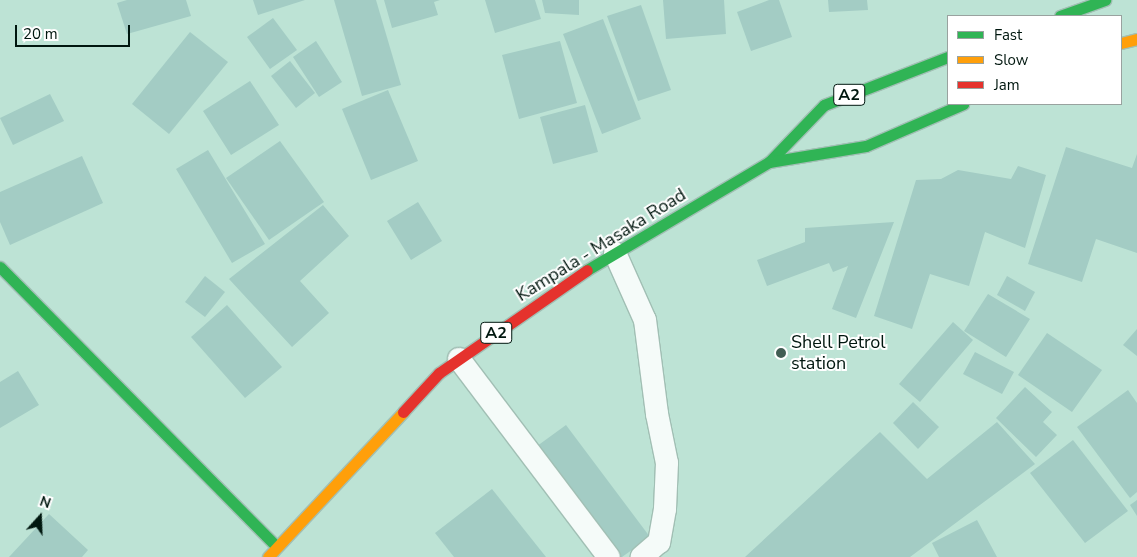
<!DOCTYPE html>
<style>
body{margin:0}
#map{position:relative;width:1137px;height:557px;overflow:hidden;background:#bde3d5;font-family:"Nunito Sans",sans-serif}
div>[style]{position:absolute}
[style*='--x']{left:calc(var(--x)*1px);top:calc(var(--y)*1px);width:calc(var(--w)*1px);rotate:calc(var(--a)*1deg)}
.building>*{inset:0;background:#a3ccc4}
.roads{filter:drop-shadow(1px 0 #a1bfb4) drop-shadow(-1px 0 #a1bfb4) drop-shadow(0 1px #a1bfb4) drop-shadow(0 -1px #a1bfb4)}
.lane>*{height:22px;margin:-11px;padding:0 11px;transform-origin:11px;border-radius:11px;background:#f5fbf9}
.fast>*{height:11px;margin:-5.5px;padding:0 5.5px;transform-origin:5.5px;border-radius:5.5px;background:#30b455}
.slow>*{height:11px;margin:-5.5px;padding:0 5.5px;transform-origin:5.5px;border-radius:5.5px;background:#ff9f0a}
.jam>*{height:11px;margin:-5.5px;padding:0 5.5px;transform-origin:5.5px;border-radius:5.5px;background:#e5322d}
.dots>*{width:14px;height:14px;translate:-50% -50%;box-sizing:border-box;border:2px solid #fff;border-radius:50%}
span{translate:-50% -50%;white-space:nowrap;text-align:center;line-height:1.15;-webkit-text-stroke:4px #fff;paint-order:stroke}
.shield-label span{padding:1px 4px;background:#fff;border:1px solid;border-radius:4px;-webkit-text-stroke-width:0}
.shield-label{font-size:16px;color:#00170f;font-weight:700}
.street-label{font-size:18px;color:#00170f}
.poi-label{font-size:18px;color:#00170f}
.left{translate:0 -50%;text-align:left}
.legend{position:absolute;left:947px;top:15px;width:175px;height:90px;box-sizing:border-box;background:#fff;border:1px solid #99a29f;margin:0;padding:6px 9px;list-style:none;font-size:15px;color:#00170f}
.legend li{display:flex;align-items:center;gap:10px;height:25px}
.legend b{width:25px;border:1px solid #99a29f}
.north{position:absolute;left:15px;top:492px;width:50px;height:50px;-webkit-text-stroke:4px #fff;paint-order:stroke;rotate:20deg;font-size:14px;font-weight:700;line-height:20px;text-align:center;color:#00170f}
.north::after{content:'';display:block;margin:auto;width:18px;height:22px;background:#00170f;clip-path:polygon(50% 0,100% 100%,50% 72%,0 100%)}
.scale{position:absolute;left:15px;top:25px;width:115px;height:22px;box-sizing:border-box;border:2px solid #00170f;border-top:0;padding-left:6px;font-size:15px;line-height:18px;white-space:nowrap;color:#00170f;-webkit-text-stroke:4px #fff;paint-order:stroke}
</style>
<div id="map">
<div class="building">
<i style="clip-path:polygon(127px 0,186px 0,191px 16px,127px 34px,117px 3px)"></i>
<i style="clip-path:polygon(253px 0,305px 0,258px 15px)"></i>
<i style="clip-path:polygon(334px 0,376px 0,401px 85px,362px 96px)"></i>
<i style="clip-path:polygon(384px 0,440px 0,434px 2px,438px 15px,392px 28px)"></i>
<i style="clip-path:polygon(485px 0,535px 0,541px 19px,495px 33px)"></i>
<i style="clip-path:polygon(542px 0,579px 0,579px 15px,545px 13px)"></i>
<i style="clip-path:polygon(663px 0,724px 0,726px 34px,666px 39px)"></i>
<i style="clip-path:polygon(769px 0,779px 0,792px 37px,751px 51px,737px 12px)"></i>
<i style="clip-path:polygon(828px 0,867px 0,868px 10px,829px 12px)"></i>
<i style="clip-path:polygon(641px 5px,671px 90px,638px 101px,607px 16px)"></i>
<i style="clip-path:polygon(273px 18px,297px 50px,270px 69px,247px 37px)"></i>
<i style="clip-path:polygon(603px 19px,641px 119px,602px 134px,563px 34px)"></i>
<i style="clip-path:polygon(190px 32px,228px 62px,169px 134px,132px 104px)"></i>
<i style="clip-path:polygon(316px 41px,342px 82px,319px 97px,293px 57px)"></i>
<i style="clip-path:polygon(560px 41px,577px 103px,519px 119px,502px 55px)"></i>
<i style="clip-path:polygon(290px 61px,315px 93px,296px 108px,271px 76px)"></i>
<i style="clip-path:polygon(250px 81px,279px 125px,231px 155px,203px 111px)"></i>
<i style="clip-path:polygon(388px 90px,418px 161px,371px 180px,342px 109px)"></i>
<i style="clip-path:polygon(50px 94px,64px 121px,13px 145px,0 118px)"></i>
<i style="clip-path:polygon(585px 105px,598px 152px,553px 164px,540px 117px)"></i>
<i style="clip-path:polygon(280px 141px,324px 202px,269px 240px,226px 178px)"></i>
<i style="clip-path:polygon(1066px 147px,1132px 168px,1137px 154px,1137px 253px,1096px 239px,1082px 282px,1028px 264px)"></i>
<i style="clip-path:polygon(208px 150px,265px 244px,232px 263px,176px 169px)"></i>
<i style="clip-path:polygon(82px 156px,103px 203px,10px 245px,0 222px,0 192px)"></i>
<i style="clip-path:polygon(1018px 166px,1046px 175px,1025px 248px,985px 232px,969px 286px,930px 274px,912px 329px,874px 316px,916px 180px,941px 179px,958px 170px,1011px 179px)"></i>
<i style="clip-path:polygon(418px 202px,442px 241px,411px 260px,387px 221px)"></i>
<i style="clip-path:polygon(323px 205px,349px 236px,300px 281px,329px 313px,292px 347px,229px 279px)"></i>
<i style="clip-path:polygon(894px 222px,856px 318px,832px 309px,848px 266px,833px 272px,829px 263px,767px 286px,757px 260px,805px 242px,805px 228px)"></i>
<i style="clip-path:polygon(205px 276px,225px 292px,205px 317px,185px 302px)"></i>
<i style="clip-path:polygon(1007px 276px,1035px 292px,1025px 311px,997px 295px)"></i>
<i style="clip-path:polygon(988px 294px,1030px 319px,1006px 357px,964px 331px)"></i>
<i style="clip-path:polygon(227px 305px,282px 367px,245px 398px,191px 337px)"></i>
<i style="clip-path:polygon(953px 322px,973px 340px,920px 402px,899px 384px)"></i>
<i style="clip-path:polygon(1137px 329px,1137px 356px,1123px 345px)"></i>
<i style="clip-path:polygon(1047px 333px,1102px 370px,1072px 412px,1018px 375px)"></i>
<i style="clip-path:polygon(975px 352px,1014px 372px,1002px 394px,963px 374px)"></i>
<i style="clip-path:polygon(18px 371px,39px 405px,0 428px,0 382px)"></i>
<i style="clip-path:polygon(1025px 387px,1052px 412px,1043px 422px,1057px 435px,1036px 457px,996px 418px)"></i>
<i style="clip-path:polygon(1128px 390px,1137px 403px,1137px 492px,1130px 498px,1077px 427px)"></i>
<i style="clip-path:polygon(913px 402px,939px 427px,918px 449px,893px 423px)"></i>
<i style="clip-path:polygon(997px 422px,1035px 464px,910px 557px,745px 557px,880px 432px,927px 479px)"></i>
<i style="clip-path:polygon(566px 425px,650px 537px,622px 557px,614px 557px,533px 449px)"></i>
<i style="clip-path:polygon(1073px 440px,1128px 511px,1085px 543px,1030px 473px)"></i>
<i style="clip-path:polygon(492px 489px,546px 557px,454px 557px,435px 533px)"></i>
<i style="clip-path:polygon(1137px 500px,1137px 516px,1130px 505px)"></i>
<i style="clip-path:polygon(49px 514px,88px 550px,82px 557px,9px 557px)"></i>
<i style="clip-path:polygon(977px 520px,997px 557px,939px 557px,932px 543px)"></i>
</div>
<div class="roads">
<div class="lane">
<i style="--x:615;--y:253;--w:73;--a:65.9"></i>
<i style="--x:645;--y:320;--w:95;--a:82.7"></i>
<i style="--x:657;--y:414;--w:50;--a:78.5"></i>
<i style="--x:667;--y:463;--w:46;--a:92.5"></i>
<i style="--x:665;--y:509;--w:34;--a:100"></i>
<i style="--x:659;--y:542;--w:23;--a:139"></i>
<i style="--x:459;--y:359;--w:248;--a:52.9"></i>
</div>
<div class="fast">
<i style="--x:1060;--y:16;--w:48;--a:-19.6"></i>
<i style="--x:769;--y:162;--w:79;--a:-46"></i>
<i style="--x:824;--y:105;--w:133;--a:-21.2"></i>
<i style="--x:769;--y:162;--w:98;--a:-9.4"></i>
<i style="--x:866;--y:146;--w:106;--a:-23.4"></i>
<i style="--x:0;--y:267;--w:392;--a:45.3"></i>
<i style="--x:587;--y:270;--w:212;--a:-30.7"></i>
</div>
<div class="slow">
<i style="--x:1121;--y:43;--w:16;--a:-14"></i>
<i style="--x:268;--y:557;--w:198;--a:-47"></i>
</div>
<div class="jam">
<i style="--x:403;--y:412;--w:53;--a:-47.3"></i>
<i style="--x:439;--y:373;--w:180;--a:-34.8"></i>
</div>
</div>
<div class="dots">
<i style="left:781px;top:353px;background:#425e54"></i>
</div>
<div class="shield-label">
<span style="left:849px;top:95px">A2</span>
<span style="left:496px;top:333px">A2</span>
</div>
<div class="street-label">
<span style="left:601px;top:245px;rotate:-32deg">Kampala - Masaka Road</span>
</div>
<div class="poi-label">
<span class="left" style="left:791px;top:353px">Shell Petrol<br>station</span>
</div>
<ul class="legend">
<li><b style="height:6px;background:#30b455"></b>Fast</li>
<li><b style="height:6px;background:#ff9f0a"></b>Slow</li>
<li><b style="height:6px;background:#e5322d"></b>Jam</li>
</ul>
<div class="north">N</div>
<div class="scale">20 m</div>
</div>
